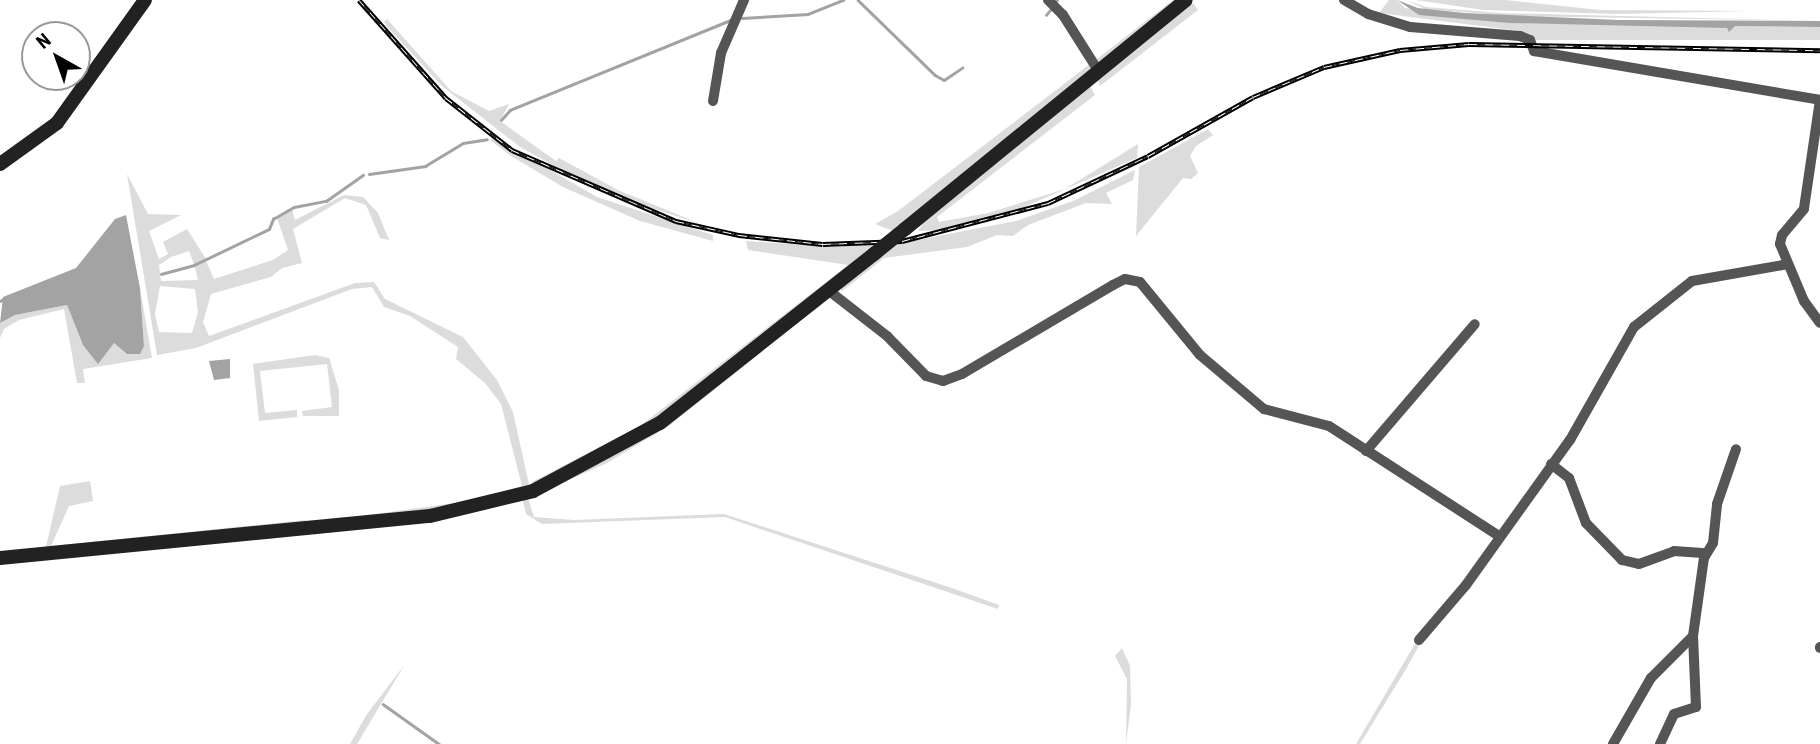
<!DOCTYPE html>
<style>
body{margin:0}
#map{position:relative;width:1820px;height:744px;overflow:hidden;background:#fff;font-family:"Roboto Condensed",sans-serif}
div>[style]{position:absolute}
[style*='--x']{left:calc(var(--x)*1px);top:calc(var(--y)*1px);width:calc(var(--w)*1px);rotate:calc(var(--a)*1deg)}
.green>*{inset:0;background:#dcdcdc}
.water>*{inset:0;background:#a3a3a3}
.stream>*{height:2.5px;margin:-1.25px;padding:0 1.25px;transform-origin:1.25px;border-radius:1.25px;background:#a3a3a3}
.street>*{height:10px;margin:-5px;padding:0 5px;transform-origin:5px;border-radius:5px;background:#555}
.secondary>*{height:14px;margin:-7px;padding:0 7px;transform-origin:7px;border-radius:7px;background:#222}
.rail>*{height:5px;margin-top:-2.5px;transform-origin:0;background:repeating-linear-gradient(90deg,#fff 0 8px,#000 0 16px);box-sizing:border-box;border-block:2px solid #000}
.secondary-bridge>*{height:14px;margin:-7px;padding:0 7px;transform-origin:7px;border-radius:7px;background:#222}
span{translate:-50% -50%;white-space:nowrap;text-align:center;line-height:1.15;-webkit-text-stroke:6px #fff;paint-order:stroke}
.north{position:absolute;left:21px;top:21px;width:70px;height:70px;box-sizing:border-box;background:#fff;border:2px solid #999;border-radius:50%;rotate:320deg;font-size:19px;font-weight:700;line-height:28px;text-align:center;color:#000}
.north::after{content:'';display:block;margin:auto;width:24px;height:32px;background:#000;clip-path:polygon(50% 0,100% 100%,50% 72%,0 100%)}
</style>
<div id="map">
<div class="green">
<i style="clip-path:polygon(1173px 0,1182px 0,1101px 65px,1097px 59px)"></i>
<i style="clip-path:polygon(1389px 0,1397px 0,1405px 8px,1509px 23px,1820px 27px,1820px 40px,1536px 40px,1520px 31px,1379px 13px)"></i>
<i style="clip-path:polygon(1406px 0,1426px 7px,1500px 13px,1820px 21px,1515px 16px,1425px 9px)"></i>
<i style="clip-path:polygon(1416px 0,1505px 0,1600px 10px,1750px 11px,1616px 14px,1483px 10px)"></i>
<i style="clip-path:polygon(1193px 3px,1198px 10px,1100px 86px,1098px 80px)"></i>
<i style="clip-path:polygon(387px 19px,451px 91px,489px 111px,509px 104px,500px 121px,556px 161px,559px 158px,618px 190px,701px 224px,602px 192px,520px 147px,442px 86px,392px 32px,384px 22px)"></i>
<i style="clip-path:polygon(1090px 64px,1095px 71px,893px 231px,875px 224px,898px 211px)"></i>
<i style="clip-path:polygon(1090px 85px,1095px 95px,937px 217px,939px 222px,988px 213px,1065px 189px,1138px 144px,1137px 158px,1010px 213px,945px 230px,918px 231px,927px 217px)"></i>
<i style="clip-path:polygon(1208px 129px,1213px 135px,1196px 146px,1190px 156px,1198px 173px,1191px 179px,1183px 178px,1136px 236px,1139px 167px)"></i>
<i style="clip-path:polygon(493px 137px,597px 197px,713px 235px,713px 241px,640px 221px,563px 187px,511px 156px,490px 140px)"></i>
<i style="clip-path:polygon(1135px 170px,1133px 180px,1106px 193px,1112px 204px,1086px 203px,1028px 225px,1013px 236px,997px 235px,967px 247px,884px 258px,841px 292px,841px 285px,896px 244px,1016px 221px,1073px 201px)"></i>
<i style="clip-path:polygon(evenodd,127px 174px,148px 214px,181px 215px,149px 231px,159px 259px,168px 254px,163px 242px,187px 229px,206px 259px,194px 264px,189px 251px,171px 257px,159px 265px,161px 281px,198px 280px,195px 267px,206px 261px,214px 279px,273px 260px,288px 250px,277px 218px,292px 209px,295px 220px,344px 195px,363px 197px,378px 213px,389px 240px,380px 238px,366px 205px,345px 198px,293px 229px,302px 263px,282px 268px,271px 277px,211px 294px,203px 322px,209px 336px,355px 283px,374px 282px,385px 299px,463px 337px,497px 380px,513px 412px,530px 489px,439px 511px,317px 522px,469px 501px,522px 486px,501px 404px,485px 383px,456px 359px,458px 347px,410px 316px,384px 307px,372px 287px,352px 289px,196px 348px,157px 355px,127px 174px,160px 286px,195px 289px,198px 312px,192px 333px,159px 332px,155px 314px,160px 286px)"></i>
<i style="clip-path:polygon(746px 241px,832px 247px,876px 244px,652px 424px,533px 486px,532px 482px,640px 426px,848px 265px,748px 250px)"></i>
<i style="clip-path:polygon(140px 288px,152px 358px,83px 369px,85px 383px,77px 383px,64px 309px,19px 320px,4px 329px,0 338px,0 323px,15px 315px,67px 305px,83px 345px,92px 352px,114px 343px,127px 354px,144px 345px)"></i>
<i style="clip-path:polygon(824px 302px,670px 425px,607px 463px,528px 498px,534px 517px,574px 520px,724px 514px,949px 587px,999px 605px,998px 609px,725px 517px,542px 524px,526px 514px,522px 497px,621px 452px)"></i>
<i style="clip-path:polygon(315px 355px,329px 358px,339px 390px,339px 416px,303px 416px,302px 411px,332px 407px,327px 364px,260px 371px,265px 413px,297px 410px,297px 417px,259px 421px,253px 364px)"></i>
<i style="clip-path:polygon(90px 481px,93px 501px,69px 506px,51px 546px,306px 520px,303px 525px,49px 550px,46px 547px,60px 486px)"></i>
<i style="clip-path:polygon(1416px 642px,1420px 644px,1406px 669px,1360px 744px,1356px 744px)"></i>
<i style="clip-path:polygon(1122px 648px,1130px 666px,1131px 704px,1126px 744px,1127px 679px,1115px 656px)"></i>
<i style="clip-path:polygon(405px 664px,357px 744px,350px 744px,367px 714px)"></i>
</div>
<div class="water">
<i style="clip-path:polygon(1397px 0,1418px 8px,1465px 13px,1618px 20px,1820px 21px,1820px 27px,1735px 26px,1729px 32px,1727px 28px,1509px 23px,1419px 15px)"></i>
<i style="clip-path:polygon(126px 215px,140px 288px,144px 346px,140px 354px,127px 354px,114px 343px,98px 364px,83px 345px,67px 305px,15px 315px,0 323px,3px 297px,76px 268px,115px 219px)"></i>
<i style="clip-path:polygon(230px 359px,230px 378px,214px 380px,209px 361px)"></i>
</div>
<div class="stream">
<i style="--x:858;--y:0;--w:107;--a:44.2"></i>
<i style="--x:935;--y:75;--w:10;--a:29"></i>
<i style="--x:944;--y:80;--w:22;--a:-34"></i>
<i style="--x:1056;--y:1;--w:1;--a:-45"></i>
<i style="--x:1046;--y:15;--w:8;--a:-50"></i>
<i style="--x:742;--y:18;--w:66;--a:-3.5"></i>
<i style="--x:808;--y:14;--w:38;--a:-22"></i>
<i style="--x:501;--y:120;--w:13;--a:-48"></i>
<i style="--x:510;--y:110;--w:239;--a:-22.2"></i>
<i style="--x:369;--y:174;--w:57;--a:-8.1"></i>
<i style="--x:425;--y:166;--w:44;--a:-31.2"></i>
<i style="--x:463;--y:143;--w:24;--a:-9"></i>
<i style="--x:161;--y:274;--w:34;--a:-15"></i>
<i style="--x:194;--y:265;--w:83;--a:-25.6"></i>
<i style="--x:269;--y:229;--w:11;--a:-68"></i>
<i style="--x:273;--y:219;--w:24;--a:-30"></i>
<i style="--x:294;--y:207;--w:33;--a:-11"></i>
<i style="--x:326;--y:201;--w:45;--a:-35.1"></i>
<i style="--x:0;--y:301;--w:6;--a:-31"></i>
<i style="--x:383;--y:704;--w:69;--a:35.5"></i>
</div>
<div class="street">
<i style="--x:1048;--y:0;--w:21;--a:45"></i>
<i style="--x:1063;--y:15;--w:67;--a:57.7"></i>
<i style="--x:1344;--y:0;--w:28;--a:30"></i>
<i style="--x:1368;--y:14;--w:44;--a:17.2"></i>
<i style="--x:1410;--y:27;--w:110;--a:4.7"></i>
<i style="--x:1520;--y:36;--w:11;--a:22"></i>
<i style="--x:1530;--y:40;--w:12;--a:70"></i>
<i style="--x:1534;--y:51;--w:290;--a:9.7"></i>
<i style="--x:1820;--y:100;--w:110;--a:98.4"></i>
<i style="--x:1804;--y:209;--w:34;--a:130"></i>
<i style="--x:1782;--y:235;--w:9;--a:103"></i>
<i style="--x:1780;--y:244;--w:62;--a:67.2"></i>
<i style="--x:1804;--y:301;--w:27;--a:54"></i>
<i style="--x:713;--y:101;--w:49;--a:-80.5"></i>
<i style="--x:721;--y:53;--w:58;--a:-66.5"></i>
<i style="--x:828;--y:290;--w:75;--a:37.9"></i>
<i style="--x:887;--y:336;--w:56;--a:45.7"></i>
<i style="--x:926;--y:376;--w:18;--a:16"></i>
<i style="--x:943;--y:381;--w:20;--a:-20"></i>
<i style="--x:962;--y:374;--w:175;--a:-30.5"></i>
<i style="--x:1113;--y:285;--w:13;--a:-27"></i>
<i style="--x:1125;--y:279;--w:15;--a:11"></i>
<i style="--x:1140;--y:282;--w:94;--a:50.6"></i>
<i style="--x:1200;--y:355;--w:84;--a:40.2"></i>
<i style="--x:1264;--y:409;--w:67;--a:14.7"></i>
<i style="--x:1329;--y:426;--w:202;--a:32.9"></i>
<i style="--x:1366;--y:451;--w:167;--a:-49.4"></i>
<i style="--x:1551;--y:464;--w:23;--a:38"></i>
<i style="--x:1569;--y:478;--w:48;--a:69.3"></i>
<i style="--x:1586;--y:523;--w:52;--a:45.8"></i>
<i style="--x:1622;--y:560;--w:17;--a:13"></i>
<i style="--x:1639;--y:564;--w:37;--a:-20"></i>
<i style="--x:1674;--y:551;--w:32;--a:4"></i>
<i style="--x:1419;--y:640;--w:72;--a:-49.5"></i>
<i style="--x:1466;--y:585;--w:178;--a:-54.4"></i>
<i style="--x:1570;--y:440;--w:130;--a:-60.5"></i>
<i style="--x:1634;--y:327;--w:74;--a:-38.4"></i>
<i style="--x:1692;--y:281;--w:97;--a:-10"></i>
<i style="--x:1820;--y:647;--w:1;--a:90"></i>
<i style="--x:1613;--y:744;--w:76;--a:-60.1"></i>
<i style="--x:1651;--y:678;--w:59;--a:-45"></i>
<i style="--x:1693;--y:636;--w:79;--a:-82"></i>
<i style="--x:1704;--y:558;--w:17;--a:-59"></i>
<i style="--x:1713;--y:543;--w:39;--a:-84"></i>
<i style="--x:1717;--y:504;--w:58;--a:-70.9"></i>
<i style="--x:1660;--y:744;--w:33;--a:-65"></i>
<i style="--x:1674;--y:714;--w:23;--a:-18"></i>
<i style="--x:1696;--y:707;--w:71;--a:-92.4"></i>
</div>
<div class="secondary">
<i style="--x:0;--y:164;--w:70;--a:-35.7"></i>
<i style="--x:57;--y:123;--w:151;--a:-54.4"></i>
<i style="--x:905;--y:229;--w:362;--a:-39.2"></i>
<i style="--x:0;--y:558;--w:432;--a:-5.6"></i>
<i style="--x:430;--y:516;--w:106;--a:-13.6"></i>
<i style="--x:533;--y:491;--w:144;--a:-28.2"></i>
<i style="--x:660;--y:423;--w:273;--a:-38.3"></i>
</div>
<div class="rail">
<i style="--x:359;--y:0;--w:131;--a:48.4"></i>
<i style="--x:446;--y:98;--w:84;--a:38.2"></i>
<i style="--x:512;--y:150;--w:179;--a:23.4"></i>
<i style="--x:676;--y:221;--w:65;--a:12.5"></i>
<i style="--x:739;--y:235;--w:84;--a:6.1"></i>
<i style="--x:823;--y:244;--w:79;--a:-2.2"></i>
<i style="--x:902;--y:241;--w:151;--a:-14.6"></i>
<i style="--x:1048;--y:203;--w:110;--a:-25.2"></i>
<i style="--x:1148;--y:156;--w:120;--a:-29.3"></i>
<i style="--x:1253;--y:97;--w:77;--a:-22.9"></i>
<i style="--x:1324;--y:67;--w:78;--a:-12.6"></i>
<i style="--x:1400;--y:50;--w:69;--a:-5"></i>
<i style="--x:1469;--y:44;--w:351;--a:1"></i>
</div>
<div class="secondary-bridge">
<i style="--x:874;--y:254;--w:40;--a:-39"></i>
</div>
<div class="north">N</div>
</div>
